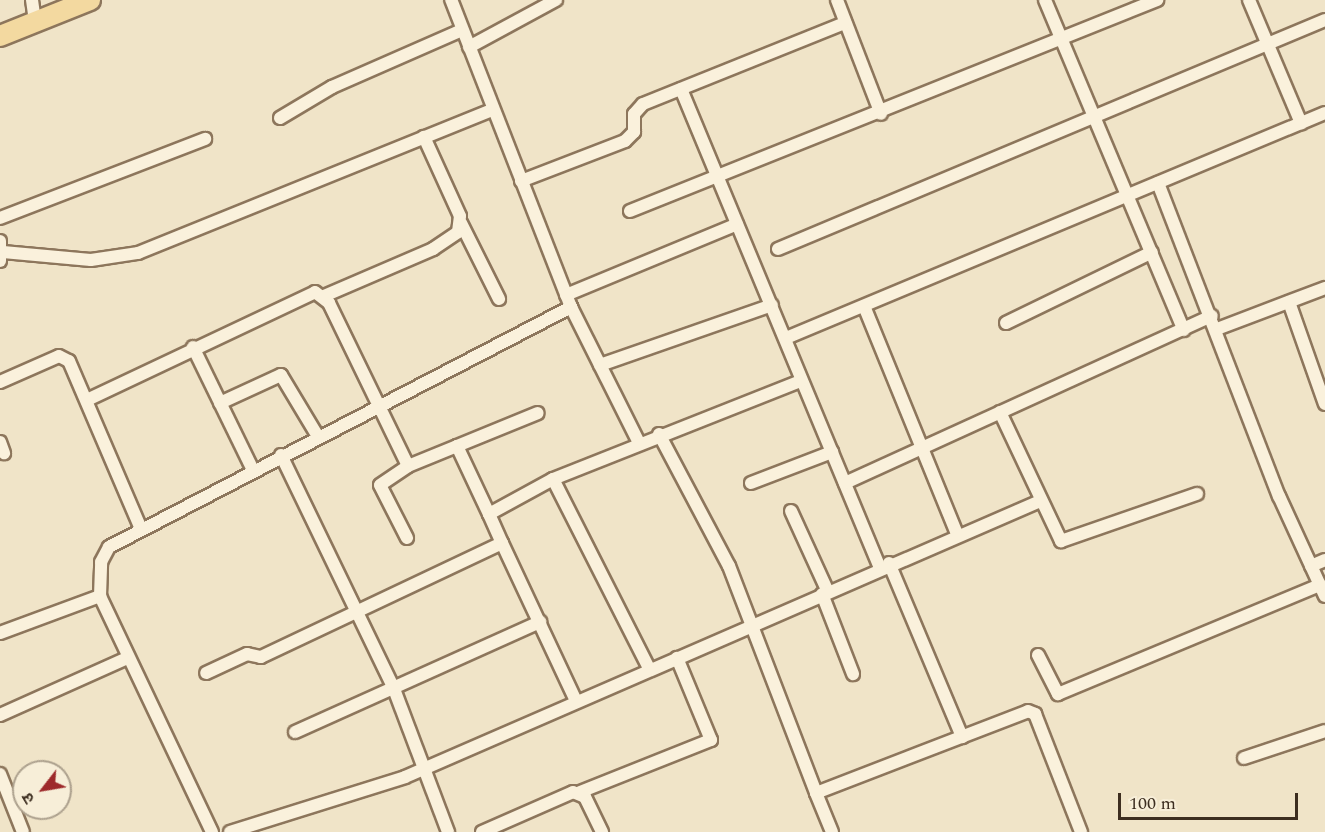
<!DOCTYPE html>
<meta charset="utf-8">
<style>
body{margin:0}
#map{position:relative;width:1325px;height:832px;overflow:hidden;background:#f0e4c8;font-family:Spectral,"Noto Sans Devanagari",serif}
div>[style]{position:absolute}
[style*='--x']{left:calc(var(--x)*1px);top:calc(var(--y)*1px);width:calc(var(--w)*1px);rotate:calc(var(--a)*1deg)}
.roads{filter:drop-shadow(2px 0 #8d765c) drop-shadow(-2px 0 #8d765c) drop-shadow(0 2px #8d765c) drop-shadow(0 -2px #8d765c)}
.street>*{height:12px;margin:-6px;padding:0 6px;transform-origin:6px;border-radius:6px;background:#faf1dc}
.primary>*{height:20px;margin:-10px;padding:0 10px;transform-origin:10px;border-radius:10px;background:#f3d9a0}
span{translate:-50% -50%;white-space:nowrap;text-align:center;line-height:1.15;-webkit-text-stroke:4.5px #f7eed8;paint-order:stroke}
.north{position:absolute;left:12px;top:760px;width:60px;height:60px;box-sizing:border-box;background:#f7eed8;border:2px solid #ada18e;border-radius:50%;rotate:239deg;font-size:16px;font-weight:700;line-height:24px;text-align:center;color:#3d2e20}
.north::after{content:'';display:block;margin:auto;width:21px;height:27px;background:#9e2a2b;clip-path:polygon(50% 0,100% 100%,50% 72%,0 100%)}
.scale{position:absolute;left:1118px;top:793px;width:180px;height:27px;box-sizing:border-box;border:3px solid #3d2e20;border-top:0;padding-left:8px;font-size:18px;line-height:21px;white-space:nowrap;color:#3d2e20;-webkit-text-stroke:4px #f7eed8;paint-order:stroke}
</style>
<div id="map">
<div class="roads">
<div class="street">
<i style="--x:32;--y:0;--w:22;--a:82"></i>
<i style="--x:837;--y:0;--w:122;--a:68.9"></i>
<i style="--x:1045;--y:0;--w:358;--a:67.2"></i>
<i style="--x:1249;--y:0;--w:134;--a:67.1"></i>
<i style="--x:469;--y:47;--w:99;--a:-28.4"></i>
<i style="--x:681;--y:89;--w:519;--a:67.44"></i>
<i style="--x:280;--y:118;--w:61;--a:-30.8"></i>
<i style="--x:332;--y:87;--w:142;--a:-23.7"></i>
<i style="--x:521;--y:181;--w:111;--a:-21"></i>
<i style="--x:625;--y:141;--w:13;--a:-45"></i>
<i style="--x:634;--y:132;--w:18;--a:-90"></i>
<i style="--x:634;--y:114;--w:13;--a:-48"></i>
<i style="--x:643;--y:104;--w:218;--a:-21.9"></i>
<i style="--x:1158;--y:183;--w:336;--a:68.9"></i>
<i style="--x:1279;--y:496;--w:110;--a:65.3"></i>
<i style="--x:630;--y:211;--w:568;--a:-21.82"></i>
<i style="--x:0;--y:218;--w:220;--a:-21.1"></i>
<i style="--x:461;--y:223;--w:85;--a:63.4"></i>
<i style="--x:0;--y:241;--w:20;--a:90"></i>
<i style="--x:778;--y:249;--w:593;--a:-22.72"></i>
<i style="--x:3;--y:252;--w:88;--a:5.2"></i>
<i style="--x:91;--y:260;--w:48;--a:-8.5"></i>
<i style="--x:138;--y:253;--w:382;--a:-22"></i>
<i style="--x:566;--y:295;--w:185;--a:-22.5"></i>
<i style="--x:324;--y:296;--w:119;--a:-23.3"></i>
<i style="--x:433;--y:249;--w:30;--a:-34"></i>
<i style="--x:458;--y:232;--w:16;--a:-83"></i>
<i style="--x:460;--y:216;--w:87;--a:-114.5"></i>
<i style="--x:1289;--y:302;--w:108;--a:70.6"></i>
<i style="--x:864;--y:306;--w:246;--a:67.8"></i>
<i style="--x:571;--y:307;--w:152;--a:63.4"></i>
<i style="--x:1006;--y:323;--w:162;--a:-25.9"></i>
<i style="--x:1217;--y:329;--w:116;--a:-20.8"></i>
<i style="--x:786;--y:338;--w:584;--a:-22.66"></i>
<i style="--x:193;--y:347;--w:137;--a:64"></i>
<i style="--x:600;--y:365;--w:182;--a:-19.2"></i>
<i style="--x:0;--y:382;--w:64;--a:-23.8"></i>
<i style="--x:59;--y:356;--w:11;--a:27"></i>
<i style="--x:69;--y:361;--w:183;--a:66.8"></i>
<i style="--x:87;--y:400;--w:252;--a:-25.3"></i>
<i style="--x:315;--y:292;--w:18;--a:38"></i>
<i style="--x:329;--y:303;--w:181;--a:64.1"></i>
<i style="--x:408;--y:466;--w:53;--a:-22.2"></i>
<i style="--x:457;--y:446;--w:75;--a:64.8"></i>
<i style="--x:489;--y:514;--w:32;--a:66"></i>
<i style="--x:502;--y:543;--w:267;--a:154.7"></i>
<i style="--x:261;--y:657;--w:14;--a:-168"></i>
<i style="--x:247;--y:654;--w:45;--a:155.1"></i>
<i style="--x:220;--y:403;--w:67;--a:-24.7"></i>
<i style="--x:281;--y:375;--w:70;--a:59"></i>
<i style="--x:1000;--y:412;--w:143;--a:64.7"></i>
<i style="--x:1061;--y:541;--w:144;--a:-19.1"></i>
<i style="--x:659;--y:434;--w:149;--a:62.1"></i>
<i style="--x:729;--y:566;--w:243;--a:69"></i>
<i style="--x:0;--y:442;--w:12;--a:70"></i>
<i style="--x:457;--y:446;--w:87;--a:-22.2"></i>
<i style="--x:281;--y:455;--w:260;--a:64.2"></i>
<i style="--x:394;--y:689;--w:153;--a:69.3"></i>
<i style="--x:553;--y:479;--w:214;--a:63.1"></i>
<i style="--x:751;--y:483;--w:87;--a:-20.9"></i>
<i style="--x:845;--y:483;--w:403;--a:-24.5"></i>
<i style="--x:791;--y:511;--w:89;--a:65.4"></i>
<i style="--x:489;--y:514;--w:73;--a:-28.7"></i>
<i style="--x:553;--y:479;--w:267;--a:-21.6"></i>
<i style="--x:407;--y:538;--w:59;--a:-117"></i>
<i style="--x:380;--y:485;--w:34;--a:-34"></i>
<i style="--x:502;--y:543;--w:174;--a:64.9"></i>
<i style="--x:889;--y:563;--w:189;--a:67.2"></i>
<i style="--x:1311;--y:566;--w:15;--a:-23"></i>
<i style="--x:822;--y:594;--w:86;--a:68.8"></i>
<i style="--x:0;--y:633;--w:107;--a:-20.3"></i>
<i style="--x:1038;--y:655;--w:44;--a:62.9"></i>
<i style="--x:1058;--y:694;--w:284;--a:-22.6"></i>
<i style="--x:0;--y:715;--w:137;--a:-24.1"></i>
<i style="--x:295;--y:732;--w:269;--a:-24.2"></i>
<i style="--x:1244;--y:758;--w:85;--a:-18.4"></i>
<i style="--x:0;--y:774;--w:62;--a:68.4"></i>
<i style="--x:580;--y:792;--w:141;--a:-21.7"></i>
<i style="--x:711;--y:740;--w:89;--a:-112.5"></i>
<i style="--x:212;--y:832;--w:261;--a:-115.4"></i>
<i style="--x:100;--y:596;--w:34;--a:-88"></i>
<i style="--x:101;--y:562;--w:17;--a:-62"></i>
<i style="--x:109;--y:547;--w:521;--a:-27.45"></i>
<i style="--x:571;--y:307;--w:330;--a:-111.3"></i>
<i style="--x:230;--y:832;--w:183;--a:-17.4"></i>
<i style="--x:405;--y:777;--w:692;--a:-23.49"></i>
<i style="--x:482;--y:832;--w:99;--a:-23.7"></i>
<i style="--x:573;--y:792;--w:13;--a:23"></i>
<i style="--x:585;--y:797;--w:39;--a:64"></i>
<i style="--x:832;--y:832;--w:42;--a:-112.3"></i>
<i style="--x:816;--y:793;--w:227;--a:-21.1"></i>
<i style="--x:1028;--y:711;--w:8;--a:23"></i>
<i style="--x:1035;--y:714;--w:127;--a:68.7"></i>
</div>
<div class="primary">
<i style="--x:0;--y:36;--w:97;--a:-21.8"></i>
</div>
</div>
<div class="north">उ</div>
<div class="scale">100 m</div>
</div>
